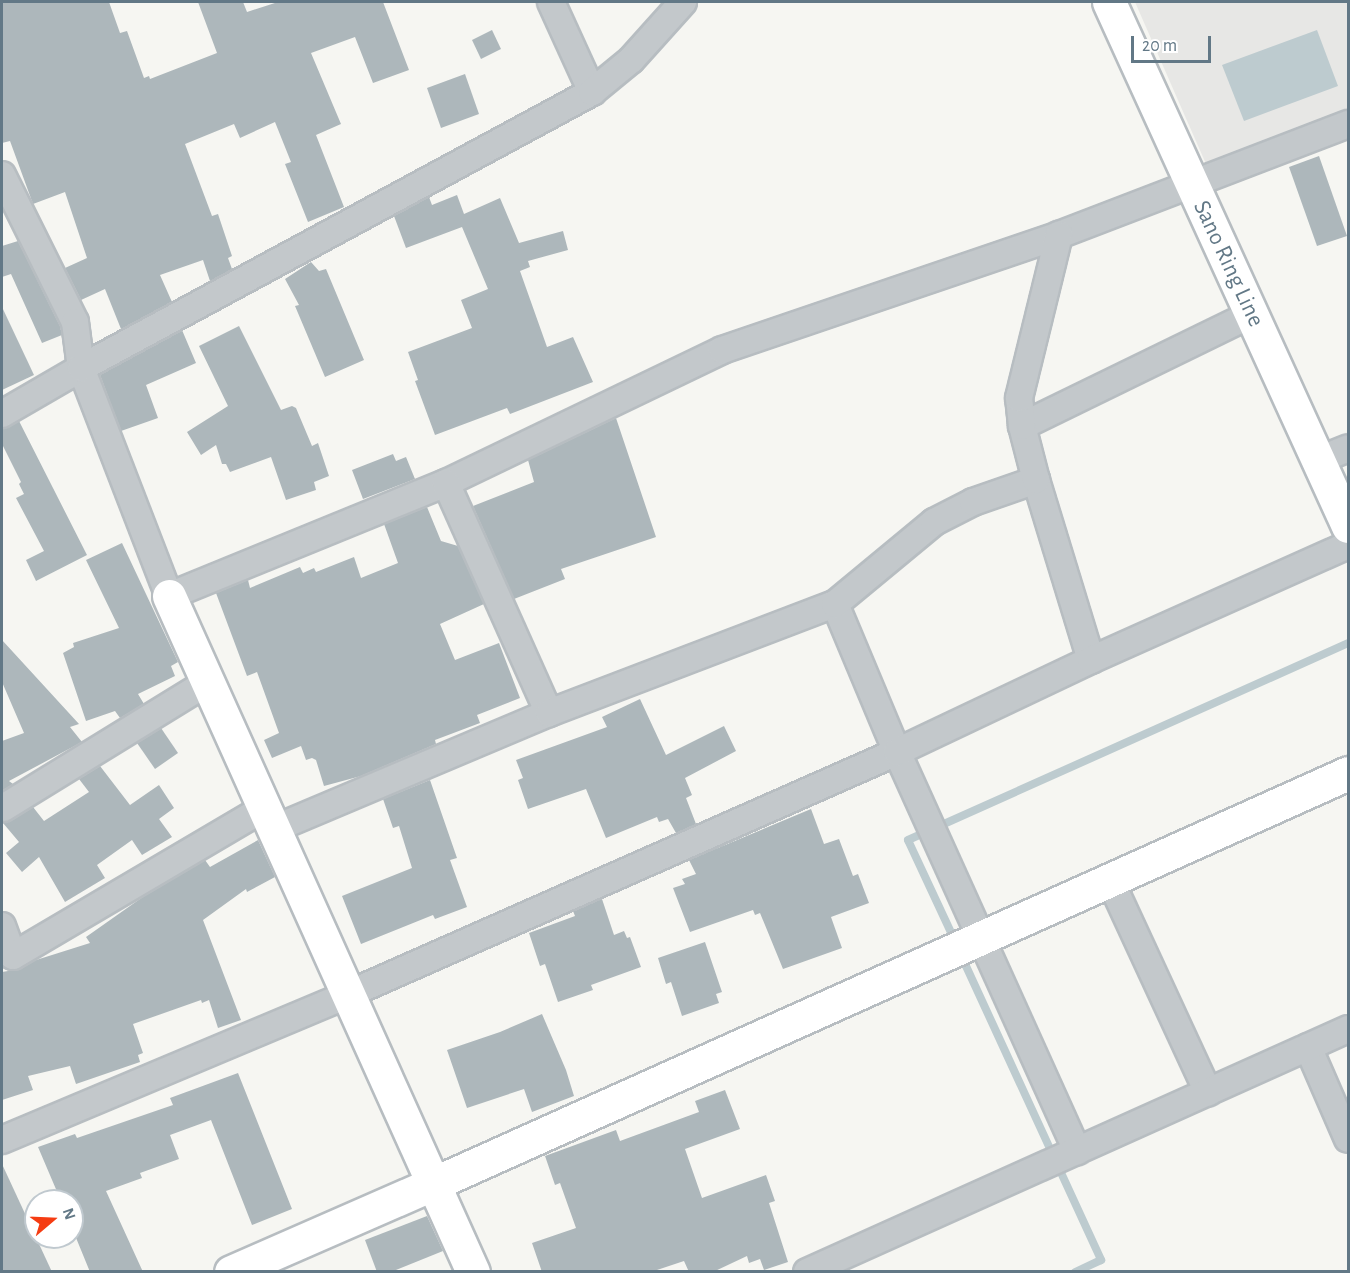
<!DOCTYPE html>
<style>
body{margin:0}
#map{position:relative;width:1350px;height:1273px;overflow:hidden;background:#f6f6f2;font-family:"Alegreya Sans",sans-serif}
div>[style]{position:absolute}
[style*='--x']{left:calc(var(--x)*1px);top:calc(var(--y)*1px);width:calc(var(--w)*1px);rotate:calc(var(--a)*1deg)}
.built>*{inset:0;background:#e7e7e5}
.water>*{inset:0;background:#bdcbcf}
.stream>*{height:8px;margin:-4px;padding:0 4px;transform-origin:4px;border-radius:4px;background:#bdcbcf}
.building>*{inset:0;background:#adb7bb}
.roads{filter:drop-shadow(2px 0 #b7bdc1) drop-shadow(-2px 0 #b7bdc1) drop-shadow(0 2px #b7bdc1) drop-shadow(0 -2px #b7bdc1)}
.street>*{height:26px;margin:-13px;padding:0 13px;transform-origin:13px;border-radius:13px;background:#c3c8cb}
.secondary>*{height:33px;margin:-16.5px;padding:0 16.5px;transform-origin:16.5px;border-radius:16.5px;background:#fff}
span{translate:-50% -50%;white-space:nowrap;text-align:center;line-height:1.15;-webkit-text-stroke:6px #fff;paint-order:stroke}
.street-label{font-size:24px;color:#627886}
.frame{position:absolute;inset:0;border:3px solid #627886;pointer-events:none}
.north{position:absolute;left:24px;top:1189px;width:60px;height:60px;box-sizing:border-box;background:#fff;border:2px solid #c0c9cf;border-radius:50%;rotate:71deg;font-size:16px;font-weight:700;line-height:24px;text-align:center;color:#627886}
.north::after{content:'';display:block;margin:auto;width:21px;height:27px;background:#f53c12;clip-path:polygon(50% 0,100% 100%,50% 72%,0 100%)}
.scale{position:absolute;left:1131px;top:36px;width:80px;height:27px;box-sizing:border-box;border:3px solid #627886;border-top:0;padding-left:8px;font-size:18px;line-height:21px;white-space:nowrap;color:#627886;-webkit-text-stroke:4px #fff;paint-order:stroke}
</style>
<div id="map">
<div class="built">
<i style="clip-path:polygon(1135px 2px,1348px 2px,1348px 108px,1206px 164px)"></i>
</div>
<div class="water">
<i style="clip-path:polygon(1317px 30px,1338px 86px,1244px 121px,1222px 65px)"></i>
</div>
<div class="stream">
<i style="--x:955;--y:941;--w:111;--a:-115"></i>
<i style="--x:908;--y:840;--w:482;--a:-24.1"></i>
<i style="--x:960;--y:953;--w:338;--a:65.3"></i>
<i style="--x:1101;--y:1260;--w:29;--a:155"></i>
</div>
<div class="building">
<i style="clip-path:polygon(2px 2px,109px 2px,120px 33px,127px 31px,144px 78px,149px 76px,150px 79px,217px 53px,198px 2px,243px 2px,247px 12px,278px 2px,383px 2px,409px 70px,373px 83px,355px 37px,311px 53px,341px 124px,316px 135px,344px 207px,308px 222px,285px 164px,291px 162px,275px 122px,240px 138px,234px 124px,185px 144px,212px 216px,218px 214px,232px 256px,228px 258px,232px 269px,210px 281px,203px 260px,160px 275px,172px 302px,121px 329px,105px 289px,81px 300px,65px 268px,87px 258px,65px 192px,33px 204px,10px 141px,2px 143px)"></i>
<i style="clip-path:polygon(492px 30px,501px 49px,481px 59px,472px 40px)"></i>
<i style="clip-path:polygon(465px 74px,479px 114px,441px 128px,427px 88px)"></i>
<i style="clip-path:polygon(1319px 156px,1347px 236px,1317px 246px,1289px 167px)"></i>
<i style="clip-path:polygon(457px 195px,464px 214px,500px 198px,519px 243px,563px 231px,568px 250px,528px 261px,530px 267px,520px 271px,547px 347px,573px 337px,593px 382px,510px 414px,507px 408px,435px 435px,415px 381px,418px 380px,408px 352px,472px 328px,461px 300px,488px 289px,462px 227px,406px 248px,394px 216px,429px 197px,432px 205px)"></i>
<i style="clip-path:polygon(18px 241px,60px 326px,62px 335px,42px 343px,11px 274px,2px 277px,2px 246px)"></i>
<i style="clip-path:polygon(311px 262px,319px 271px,326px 269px,364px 360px,325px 377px,295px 306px,299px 305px,285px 279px)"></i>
<i style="clip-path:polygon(2px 307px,34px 375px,2px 390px)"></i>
<i style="clip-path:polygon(239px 326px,281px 410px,292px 406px,296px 408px,312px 446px,318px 443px,329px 476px,314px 482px,316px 490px,286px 500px,271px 457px,230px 472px,226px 464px,222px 464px,216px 445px,201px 455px,187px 432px,228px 406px,199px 346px)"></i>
<i style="clip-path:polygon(182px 330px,196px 363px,146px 385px,158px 418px,121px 431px,100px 375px)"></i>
<i style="clip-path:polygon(616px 418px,656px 537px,561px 569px,565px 579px,514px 599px,473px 506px,534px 482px,528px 460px)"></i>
<i style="clip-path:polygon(19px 421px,87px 555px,36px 581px,26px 560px,44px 551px,16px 498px,24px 494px,19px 484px,21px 482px,2px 444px,2px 429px)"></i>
<i style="clip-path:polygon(393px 454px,396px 461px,406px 457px,415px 479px,363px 499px,352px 470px)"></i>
<i style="clip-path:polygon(427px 507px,441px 541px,458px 546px,484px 604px,440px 624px,455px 660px,499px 643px,520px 698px,477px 715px,480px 723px,435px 740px,436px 744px,361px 776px,324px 786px,316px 760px,312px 758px,306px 760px,301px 746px,272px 758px,264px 740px,279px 733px,257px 672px,247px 676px,216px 593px,248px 580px,250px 588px,300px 567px,303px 573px,314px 568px,316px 572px,354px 557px,361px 578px,398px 563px,384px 524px)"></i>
<i style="clip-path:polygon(122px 543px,178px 662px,171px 666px,175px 676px,138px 694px,144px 704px,120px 718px,115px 711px,86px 721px,63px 653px,74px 647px,73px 643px,119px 628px,86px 560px)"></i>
<i style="clip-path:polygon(2px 640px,79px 724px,70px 727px,82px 742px,9px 781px,13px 784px,2px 791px,2px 741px,24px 733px,2px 682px)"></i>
<i style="clip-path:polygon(640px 699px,666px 755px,724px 726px,736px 751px,685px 778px,692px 795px,686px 798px,696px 824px,676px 833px,668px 819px,659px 822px,657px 817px,606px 838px,586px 789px,528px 809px,518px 780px,523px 778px,516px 760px,607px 727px,602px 717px)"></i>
<i style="clip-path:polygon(161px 728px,178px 753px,155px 769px,137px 743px)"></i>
<i style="clip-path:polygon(100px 766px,130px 805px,159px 785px,174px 808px,159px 819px,172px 837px,142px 855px,132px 840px,97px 865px,105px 878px,65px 902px,39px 857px,22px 872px,6px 853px,19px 842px,3px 823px,33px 807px,44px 821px,89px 792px,79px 779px)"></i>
<i style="clip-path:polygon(430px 780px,457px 858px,450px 860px,467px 907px,435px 919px,433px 915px,361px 944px,342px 896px,412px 868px,399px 826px,393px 828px,383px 799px)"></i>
<i style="clip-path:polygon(811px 809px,824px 844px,839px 839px,853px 876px,858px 874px,869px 903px,831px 917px,842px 948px,783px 969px,760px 913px,755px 915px,753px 910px,690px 932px,673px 888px,685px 884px,682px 879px,696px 874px,689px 860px)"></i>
<i style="clip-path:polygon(258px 840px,275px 877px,247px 892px,246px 889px,203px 920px,241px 1020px,218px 1028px,209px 1000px,202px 1003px,201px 1000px,133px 1024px,143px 1053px,138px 1055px,140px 1062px,76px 1084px,70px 1066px,28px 1076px,33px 1090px,2px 1100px,2px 972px,20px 969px,33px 961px,90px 943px,86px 937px,147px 894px,205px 860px,210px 867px)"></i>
<i style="clip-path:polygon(602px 899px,614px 935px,624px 931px,627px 938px,630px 937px,641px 967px,591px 985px,593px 990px,558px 1002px,545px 964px,540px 966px,529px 933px,575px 916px,573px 911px)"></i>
<i style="clip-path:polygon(705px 942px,722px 992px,716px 994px,719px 1003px,682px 1016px,671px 982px,666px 984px,658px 958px)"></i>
<i style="clip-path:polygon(542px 1014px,566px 1070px,574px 1096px,532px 1112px,524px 1089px,467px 1108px,447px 1050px,500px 1032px)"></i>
<i style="clip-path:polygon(238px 1073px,292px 1209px,252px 1225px,211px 1120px,170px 1135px,179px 1159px,140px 1173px,142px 1178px,106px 1191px,143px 1272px,90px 1272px,72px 1228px,72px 1201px,61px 1201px,38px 1147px,75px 1134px,77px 1138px,173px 1105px,170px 1098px)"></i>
<i style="clip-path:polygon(725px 1090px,740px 1129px,685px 1149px,702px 1198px,766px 1175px,775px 1201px,769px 1203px,788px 1262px,764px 1270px,760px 1259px,749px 1263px,747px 1256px,713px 1272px,689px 1272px,684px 1261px,651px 1272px,542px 1272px,532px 1243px,576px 1228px,560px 1183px,555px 1185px,545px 1156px,616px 1130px,620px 1141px,699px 1112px,695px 1101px)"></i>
<i style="clip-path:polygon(2px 1164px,52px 1272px,2px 1272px)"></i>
<i style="clip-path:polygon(427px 1216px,443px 1251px,391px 1272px,377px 1272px,365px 1240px)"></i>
</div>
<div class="roads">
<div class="street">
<i style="--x:551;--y:2;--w:99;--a:65.5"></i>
<i style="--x:2;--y:175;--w:164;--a:63.6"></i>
<i style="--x:75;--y:322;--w:46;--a:82.6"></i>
<i style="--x:81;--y:368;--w:244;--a:68.9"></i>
<i style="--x:169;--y:596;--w:299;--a:-22.2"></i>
<i style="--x:446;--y:483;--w:306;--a:-25.7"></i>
<i style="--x:722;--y:350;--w:356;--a:-18.8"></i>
<i style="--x:1059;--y:235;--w:310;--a:-21"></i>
<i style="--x:2;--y:414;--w:91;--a:-30.2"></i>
<i style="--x:81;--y:368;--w:581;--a:-28.37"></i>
<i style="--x:592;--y:92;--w:50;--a:-39.4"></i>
<i style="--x:631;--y:60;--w:78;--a:-48.1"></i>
<i style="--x:1022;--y:426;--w:256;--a:-26"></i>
<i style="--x:1319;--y:460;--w:31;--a:-22"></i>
<i style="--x:1036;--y:480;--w:188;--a:73"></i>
<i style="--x:446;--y:483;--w:252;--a:65.9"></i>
<i style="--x:835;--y:604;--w:160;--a:67.3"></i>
<i style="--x:897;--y:752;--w:438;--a:65.7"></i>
<i style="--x:3;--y:808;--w:241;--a:-31.6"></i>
<i style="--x:274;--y:829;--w:298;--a:-22.9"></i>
<i style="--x:549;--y:713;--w:306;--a:-20.9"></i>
<i style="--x:835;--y:604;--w:129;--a:-39.6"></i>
<i style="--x:934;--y:522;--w:44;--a:-27.1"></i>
<i style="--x:973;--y:502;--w:67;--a:-19.2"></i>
<i style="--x:1036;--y:480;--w:56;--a:-104.5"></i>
<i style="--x:1022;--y:426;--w:28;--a:-96"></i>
<i style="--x:1019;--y:398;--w:168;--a:-76.2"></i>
<i style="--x:1110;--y:880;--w:234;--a:65.2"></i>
<i style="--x:2;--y:926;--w:32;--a:70"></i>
<i style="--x:13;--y:956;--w:291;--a:-30.5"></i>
<i style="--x:1308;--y:1047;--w:100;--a:66.5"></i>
<i style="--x:2;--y:1140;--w:376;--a:-22.8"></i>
<i style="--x:349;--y:994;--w:599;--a:-23.83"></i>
<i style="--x:897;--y:752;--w:215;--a:-25.4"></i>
<i style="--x:1091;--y:660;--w:282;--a:-24.1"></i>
<i style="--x:807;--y:1272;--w:593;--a:-24.19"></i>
</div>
<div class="secondary">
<i style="--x:1109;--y:2;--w:576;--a:65.48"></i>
<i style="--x:169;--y:596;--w:741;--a:65.79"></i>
<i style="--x:231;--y:1272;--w:223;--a:-23.6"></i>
<i style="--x:435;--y:1183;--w:1001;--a:-24.18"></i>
</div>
</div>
<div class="street-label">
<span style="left:1228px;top:264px;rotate:65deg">Sano Ring Line</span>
</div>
<div class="frame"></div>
<div class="north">N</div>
<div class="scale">20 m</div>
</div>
